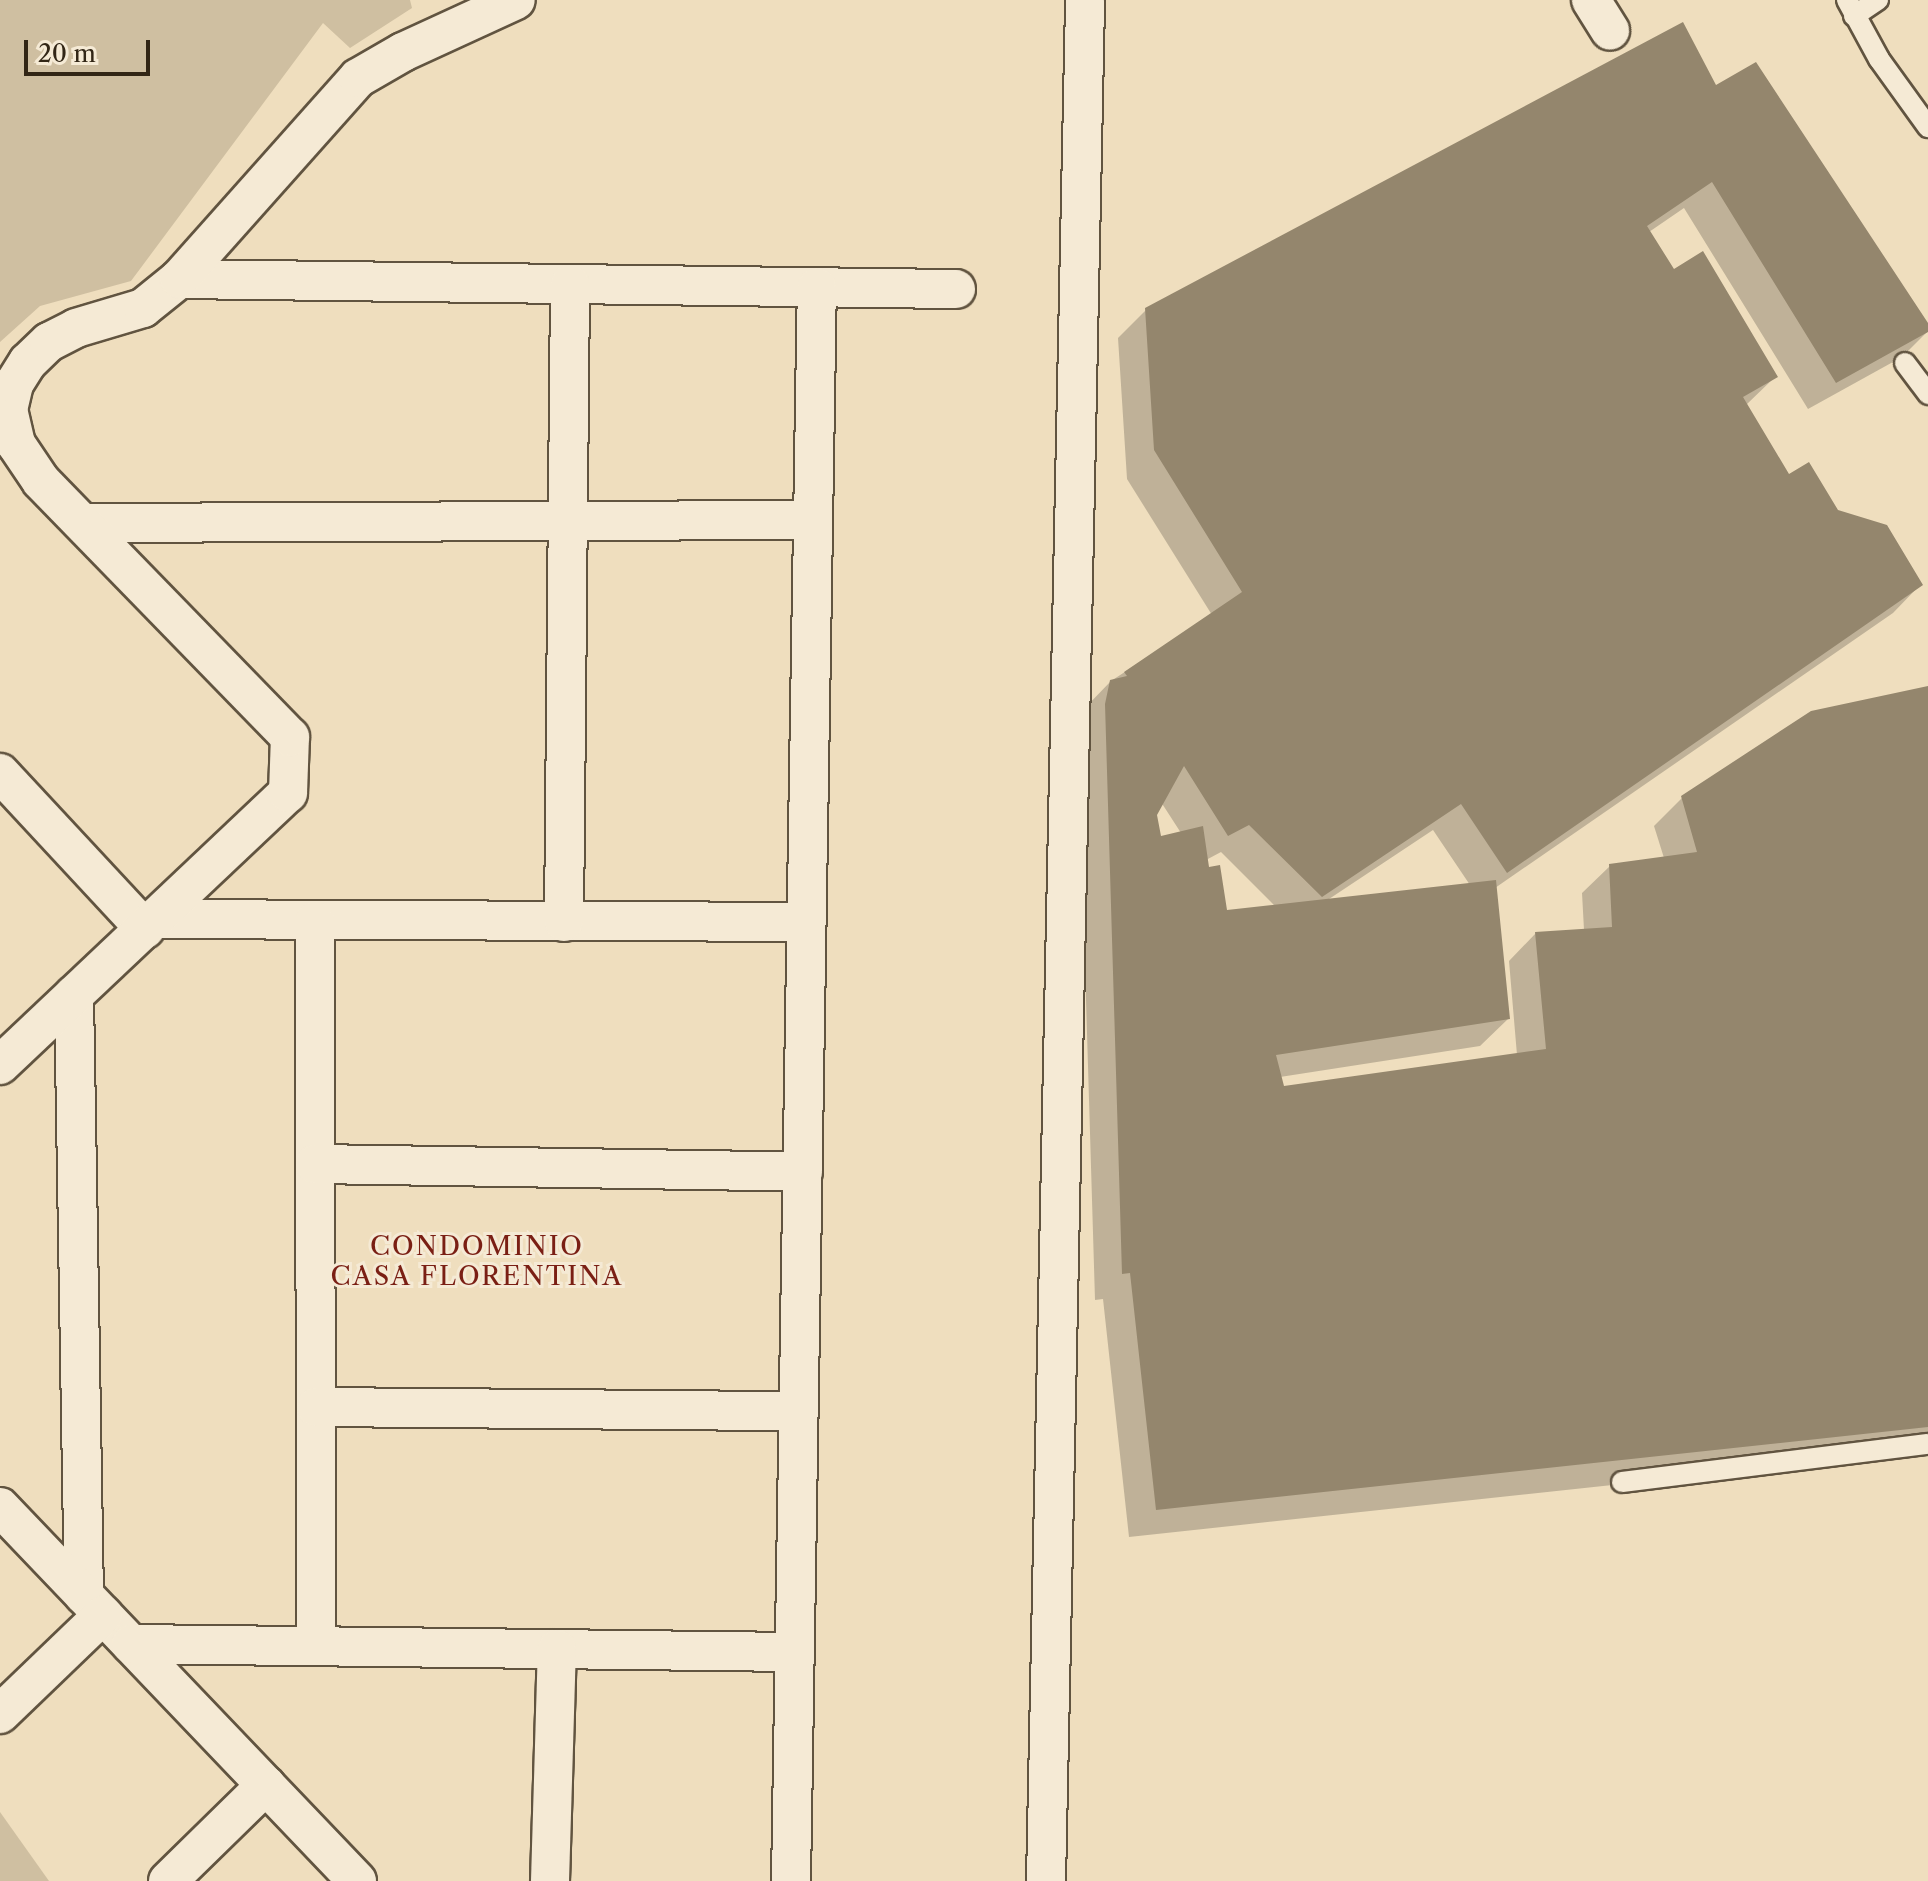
<!DOCTYPE html>
<style>
body{margin:0}
#map{position:relative;width:1928px;height:1881px;overflow:hidden;background:#efdebe;font-family:"Libre Caslon Text",serif}
div>[style]{position:absolute}
[style*='--x']{left:calc(var(--x)*1px);top:calc(var(--y)*1px);width:calc(var(--w)*1px);rotate:calc(var(--a)*1deg)}
.green>*{inset:0;background:#cfbfa1}
.shadow>*{inset:0;background:#0003}
.building>*{inset:0;background:#94866d}
.roads{filter:drop-shadow(2px 0 #615440) drop-shadow(-2px 0 #615440) drop-shadow(0 2px #615440) drop-shadow(0 -2px #615440)}
.lane>*{height:20px;margin:-10px;padding:0 10px;transform-origin:10px;border-radius:10px;background:#f5ead5}
.street>*{height:38px;margin:-19px;padding:0 19px;transform-origin:19px;border-radius:19px;background:#f5ead5}
span{translate:-50% -50%;white-space:nowrap;text-align:center;line-height:1.15;-webkit-text-stroke:6px #f5ead5;paint-order:stroke}
.neighbourhood-label{font-size:26px;color:#7a1f14;letter-spacing:2px}
.scale{position:absolute;left:24px;top:40px;width:126px;height:36px;box-sizing:border-box;border:4px solid #322616;border-top:0;padding-left:10px;font-size:24px;line-height:28px;white-space:nowrap;color:#322616;-webkit-text-stroke:6px #f5ead5;paint-order:stroke}
</style>
<div id="map">
<div class="green">
<i style="clip-path:polygon(0 0,410px 0,412px 8px,350px 48px,323px 23px,131px 281px,40px 306px,0 342px)"></i>
<i style="clip-path:polygon(0 1812px,49px 1881px,0 1881px)"></i>
</div>
<div class="shadow">
<i style="clip-path:polygon(evenodd,1715px 88px,1928px 331px,1902px 357px,1808px 409px,1684px 208px,1649px 232px,1674px 272px,1775px 377px,1746px 405px,1789px 476px,1837px 511px,1920px 585px,1893px 613px,1495px 888px,1508px 1019px,1480px 1046px,1280px 1077px,1283px 1088px,1517px 1055px,1509px 961px,1536px 933px,1584px 930px,1582px 893px,1610px 866px,1664px 858px,1654px 826px,1682px 798px,1928px 688px,1928px 1451px,1129px 1537px,1103px 1299px,1095px 1300px,1078px 733px,1083px 710px,1111px 681px,1212px 615px,1127px 479px,1118px 338px,1146px 310px,1715px 88px,1161px 802px,1181px 833px,1160px 839px,1155px 814px,1161px 802px,1715px 88px,1433px 830px,1470px 885px,1326px 901px,1433px 830px,1715px 88px,1221px 852px,1276px 907px,1226px 912px,1206px 860px,1221px 852px)"></i>
</div>
<div class="building">
<i style="clip-path:polygon(1683px 22px,1716px 85px,1756px 62px,1928px 323px,1928px 332px,1836px 383px,1712px 182px,1647px 226px,1674px 269px,1703px 251px,1778px 377px,1743px 397px,1789px 474px,1809px 462px,1838px 510px,1887px 525px,1923px 585px,1507px 873px,1461px 804px,1322px 897px,1249px 825px,1228px 836px,1184px 766px,1157px 815px,1161px 836px,1203px 826px,1209px 867px,1220px 865px,1227px 910px,1496px 880px,1510px 1019px,1276px 1055px,1284px 1086px,1546px 1049px,1535px 932px,1612px 927px,1609px 864px,1697px 852px,1681px 796px,1811px 711px,1928px 686px,1928px 1427px,1156px 1510px,1130px 1273px,1122px 1274px,1105px 704px,1110px 680px,1127px 676px,1124px 672px,1242px 592px,1154px 450px,1145px 308px)"></i>
</div>
<div class="roads">
<div class="lane">
<i style="--x:1847;--y:0;--w:67;--a:61.5"></i>
<i style="--x:1879;--y:59;--w:84;--a:54.2"></i>
<i style="--x:1854;--y:16;--w:29;--a:-34"></i>
<i style="--x:1905;--y:363;--w:39;--a:53"></i>
<i style="--x:1622;--y:1482;--w:308;--a:-7.1"></i>
</div>
<div class="street">
<i style="--x:1591;--y:0;--w:36;--a:58"></i>
<i style="--x:179;--y:279;--w:777;--a:0.74"></i>
<i style="--x:83;--y:523;--w:730;--a:-0.24"></i>
<i style="--x:0;--y:773;--w:213;--a:47.1"></i>
<i style="--x:154;--y:919;--w:652;--a:0.26"></i>
<i style="--x:315;--y:921;--w:725;--a:89.92"></i>
<i style="--x:564;--y:922;--w:638;--a:-89.46"></i>
<i style="--x:74;--y:995;--w:600;--a:89.05"></i>
<i style="--x:0;--y:1065;--w:396;--a:-43.4"></i>
<i style="--x:288;--y:793;--w:56;--a:-88"></i>
<i style="--x:290;--y:737;--w:357;--a:-134.2"></i>
<i style="--x:41;--y:481;--w:45;--a:-124"></i>
<i style="--x:16;--y:444;--w:35;--a:-103"></i>
<i style="--x:8;--y:410;--w:27;--a:-77"></i>
<i style="--x:14;--y:384;--w:26;--a:-58"></i>
<i style="--x:28;--y:362;--w:29;--a:-44"></i>
<i style="--x:49;--y:342;--w:30;--a:-27"></i>
<i style="--x:76;--y:328;--w:70;--a:-16.6"></i>
<i style="--x:143;--y:308;--w:46;--a:-38.9"></i>
<i style="--x:179;--y:279;--w:269;--a:-48.3"></i>
<i style="--x:358;--y:78;--w:52;--a:-30"></i>
<i style="--x:403;--y:52;--w:124;--a:-24.7"></i>
<i style="--x:315;--y:1164;--w:488;--a:0.9"></i>
<i style="--x:316;--y:1407;--w:482;--a:0.5"></i>
<i style="--x:0;--y:1507;--w:517;--a:46.33"></i>
<i style="--x:131;--y:1644;--w:663;--a:0.69"></i>
<i style="--x:0;--y:1714;--w:143;--a:-43.9"></i>
<i style="--x:168;--y:1881;--w:137;--a:-44.4"></i>
<i style="--x:550;--y:1881;--w:232;--a:-88.3"></i>
<i style="--x:791;--y:1881;--w:1594;--a:-89.07"></i>
<i style="--x:1046;--y:1881;--w:1881;--a:-88.81"></i>
</div>
</div>
<div class="neighbourhood-label">
<span style="left:477px;top:1262px">CONDOMINIO<br>CASA FLORENTINA</span>
</div>
<div class="scale">20 m</div>
</div>
